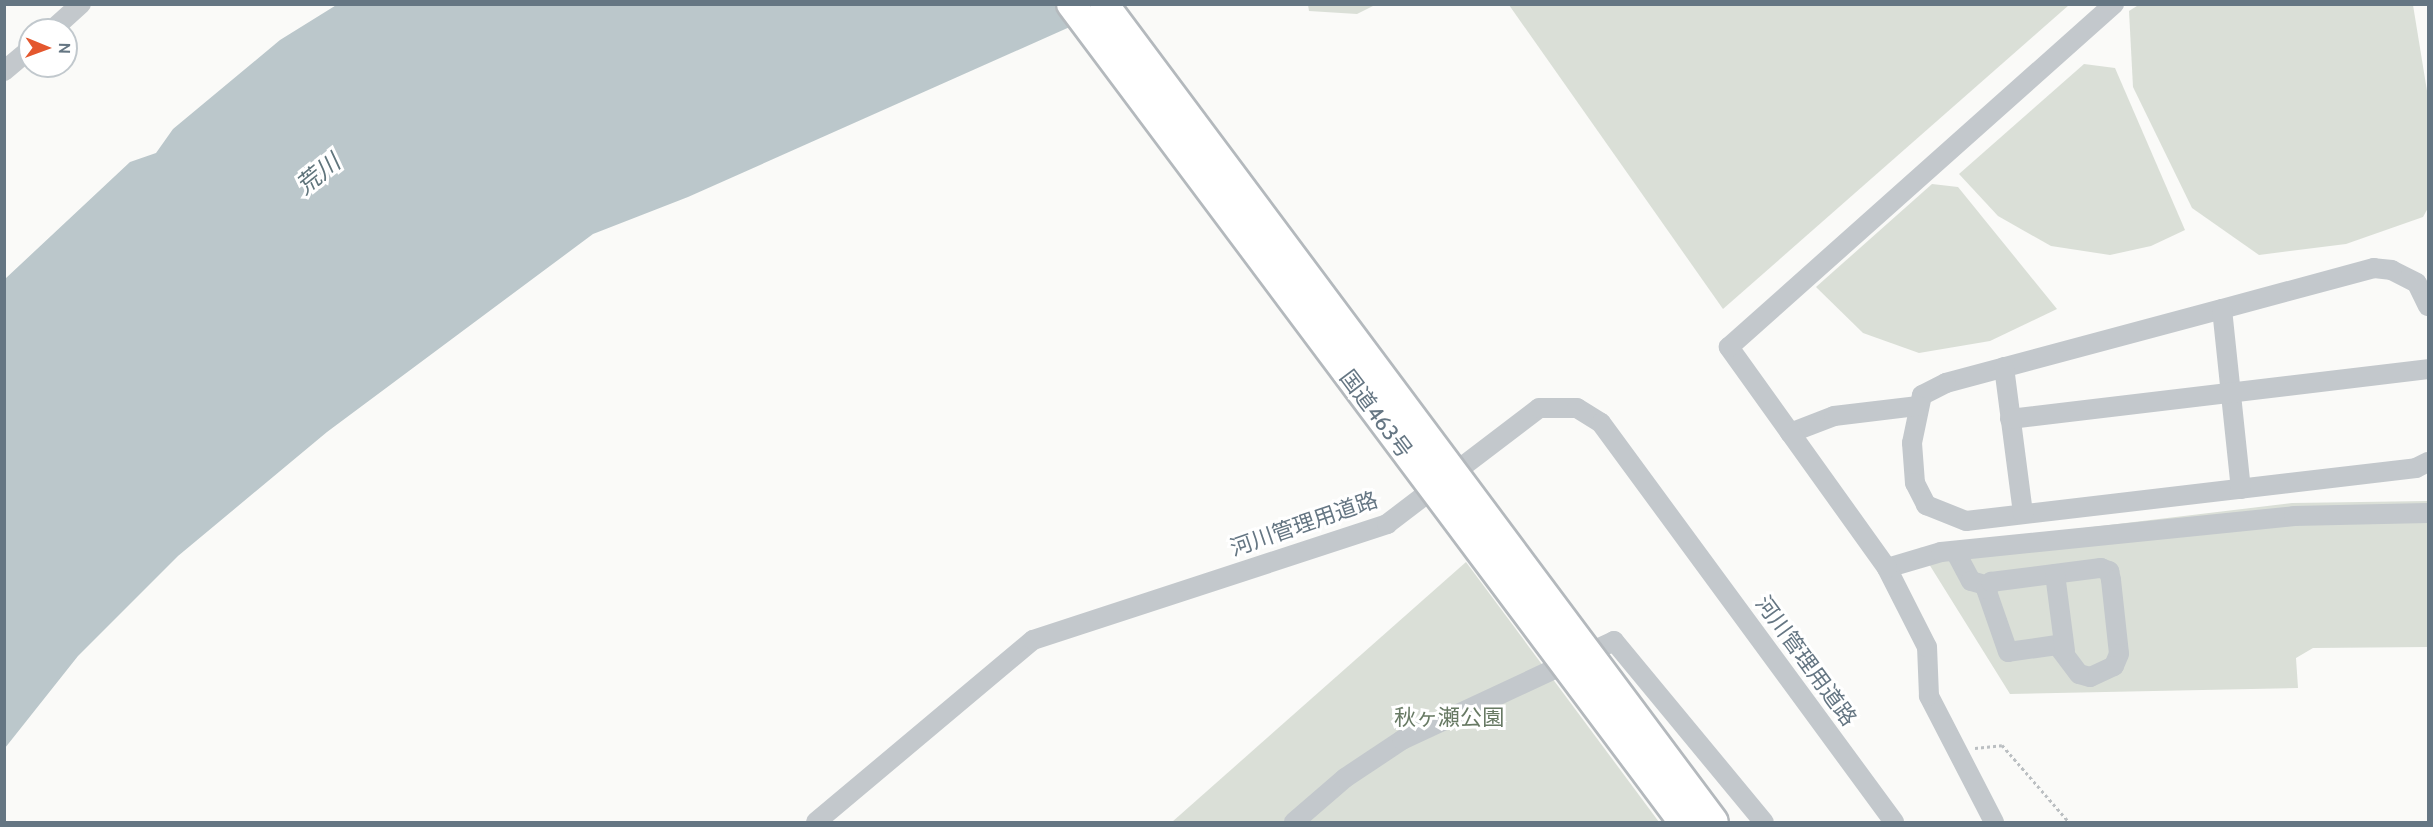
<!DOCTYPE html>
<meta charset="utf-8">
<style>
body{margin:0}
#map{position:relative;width:2433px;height:827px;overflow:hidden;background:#fafaf8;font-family:Cabin,"Noto Sans JP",sans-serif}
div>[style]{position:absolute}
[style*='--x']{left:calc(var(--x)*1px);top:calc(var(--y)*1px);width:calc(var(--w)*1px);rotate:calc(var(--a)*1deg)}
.green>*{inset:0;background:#dadfd7}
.water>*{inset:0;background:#bbc7cb}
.path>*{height:3px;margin-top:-1.5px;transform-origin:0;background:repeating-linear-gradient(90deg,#bbbfc2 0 3px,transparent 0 6px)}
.minor>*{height:20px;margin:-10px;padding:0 10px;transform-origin:10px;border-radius:10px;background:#c3c8cc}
.bridges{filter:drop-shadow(2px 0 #b4b9bd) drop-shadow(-2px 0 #b4b9bd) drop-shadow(0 2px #b4b9bd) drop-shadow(0 -2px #b4b9bd)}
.highway-bridge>*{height:28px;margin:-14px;padding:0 14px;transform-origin:14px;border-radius:14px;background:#fff}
span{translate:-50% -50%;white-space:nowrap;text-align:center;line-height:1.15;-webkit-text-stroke:6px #fff;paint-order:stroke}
.street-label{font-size:22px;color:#657683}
.park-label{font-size:22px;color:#687a64}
.water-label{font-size:24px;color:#60757c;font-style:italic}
.frame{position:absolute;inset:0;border:6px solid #657683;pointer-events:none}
.north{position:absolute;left:18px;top:18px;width:60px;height:60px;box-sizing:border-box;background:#fff;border:2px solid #c1c8cd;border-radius:50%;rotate:91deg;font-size:16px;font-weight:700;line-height:24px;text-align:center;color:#657683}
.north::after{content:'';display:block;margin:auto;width:21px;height:27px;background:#e4572e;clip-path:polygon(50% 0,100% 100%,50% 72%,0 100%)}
</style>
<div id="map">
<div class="green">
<i style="clip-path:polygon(2140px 4px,2413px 5px,2428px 97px,2428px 208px,2423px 217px,2346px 244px,2259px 255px,2192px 208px,2133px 87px,2129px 11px)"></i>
<i style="clip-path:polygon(1308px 5px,1308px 4px,1375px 5px,1357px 14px,1309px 11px)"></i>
<i style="clip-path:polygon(1509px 5px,2069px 5px,1723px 309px)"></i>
<i style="clip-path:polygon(2084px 64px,2115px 68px,2185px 230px,2151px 246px,2110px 255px,2051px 246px,1998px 216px,1959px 174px)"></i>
<i style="clip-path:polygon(1932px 184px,1958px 187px,2057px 309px,1990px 341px,1919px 353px,1863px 333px,1816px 287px)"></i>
<i style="clip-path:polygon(2428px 501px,2428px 647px,2313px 648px,2296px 658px,2298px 688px,2010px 694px,1919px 548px,2292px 503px)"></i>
<i style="clip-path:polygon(1466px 562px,1659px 822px,1172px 822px)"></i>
</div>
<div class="water">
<i style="clip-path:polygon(338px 4px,1119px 5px,688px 197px,593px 234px,327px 432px,178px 556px,78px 656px,5px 748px,5px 279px,130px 162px,156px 153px,173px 129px,280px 40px)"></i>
</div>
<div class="path">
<i style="--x:1975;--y:748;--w:27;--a:-6"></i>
<i style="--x:2002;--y:745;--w:102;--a:49"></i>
</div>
<div class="minor">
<i style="--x:52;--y:30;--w:39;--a:-42"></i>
<i style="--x:4;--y:71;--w:34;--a:-40"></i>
<i style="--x:2428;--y:306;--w:25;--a:-116"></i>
<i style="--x:2417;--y:283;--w:28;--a:-153"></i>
<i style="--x:2392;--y:270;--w:18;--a:-174"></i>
<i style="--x:2374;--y:268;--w:157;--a:164.9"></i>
<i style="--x:2222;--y:309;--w:286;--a:165"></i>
<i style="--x:1946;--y:383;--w:27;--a:153"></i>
<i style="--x:1922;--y:395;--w:49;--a:101.8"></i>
<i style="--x:1912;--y:443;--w:40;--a:85.7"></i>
<i style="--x:1915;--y:483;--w:25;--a:63"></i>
<i style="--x:1926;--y:505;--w:43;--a:21.8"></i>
<i style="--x:1966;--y:521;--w:453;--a:-6.7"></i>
<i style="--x:2416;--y:468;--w:13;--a:-27"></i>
<i style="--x:2222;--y:309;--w:181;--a:84"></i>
<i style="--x:2004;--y:367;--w:148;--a:82.6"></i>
<i style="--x:2010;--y:419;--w:421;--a:-6.8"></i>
<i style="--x:1790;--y:433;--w:47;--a:-21.1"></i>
<i style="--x:1834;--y:416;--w:85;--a:-6.8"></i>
<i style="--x:1955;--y:551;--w:34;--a:62"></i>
<i style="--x:1971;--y:581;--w:19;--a:16"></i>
<i style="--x:1887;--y:568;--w:56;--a:-16.5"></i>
<i style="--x:1941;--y:552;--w:355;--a:-5.8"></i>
<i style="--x:2294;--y:516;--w:134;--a:-1.3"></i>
<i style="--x:2101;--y:568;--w:9;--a:21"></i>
<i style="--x:2109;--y:571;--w:9;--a:77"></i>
<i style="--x:2111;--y:580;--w:74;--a:83.8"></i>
<i style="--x:2119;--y:654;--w:13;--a:113"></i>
<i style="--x:2114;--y:666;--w:26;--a:155"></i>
<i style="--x:2090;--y:677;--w:11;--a:-165"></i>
<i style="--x:2079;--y:674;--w:36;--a:-127"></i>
<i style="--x:2057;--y:645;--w:49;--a:171.9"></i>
<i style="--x:2008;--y:652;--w:67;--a:-109.2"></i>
<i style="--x:1986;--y:589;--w:9;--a:-54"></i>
<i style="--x:1991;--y:582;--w:111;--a:-7.3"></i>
<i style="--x:2055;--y:574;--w:78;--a:82.6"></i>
<i style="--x:816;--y:822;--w:283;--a:-40"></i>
<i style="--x:1033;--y:640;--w:373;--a:-18.1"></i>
<i style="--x:1387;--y:524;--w:191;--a:-37.3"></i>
<i style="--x:1539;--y:408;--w:38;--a:0"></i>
<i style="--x:1577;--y:408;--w:28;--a:32"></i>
<i style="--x:1601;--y:423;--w:495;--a:53.7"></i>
<i style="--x:1294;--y:822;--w:67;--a:-40.8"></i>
<i style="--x:1345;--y:778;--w:69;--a:-33.7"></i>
<i style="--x:1402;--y:740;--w:234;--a:-25"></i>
<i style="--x:1614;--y:641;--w:235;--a:50.4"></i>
<i style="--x:1994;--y:822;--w:142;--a:-117.3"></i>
<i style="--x:1929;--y:696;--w:49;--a:-92.3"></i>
<i style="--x:1927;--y:647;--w:89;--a:-116.9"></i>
<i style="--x:1887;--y:568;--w:272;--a:-125.6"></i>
<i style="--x:1729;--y:347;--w:516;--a:-41.7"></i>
</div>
<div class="bridges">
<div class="highway-bridge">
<i style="--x:1071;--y:4;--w:1022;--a:53.2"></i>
<i style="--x:1104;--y:4;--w:1020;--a:53.29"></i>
</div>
</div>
<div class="street-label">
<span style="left:1376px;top:414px;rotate:53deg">国道463号</span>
<span style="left:1304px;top:524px;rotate:-19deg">河川管理用道路</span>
<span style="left:1806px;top:661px;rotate:54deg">河川管理用道路</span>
</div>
<div class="park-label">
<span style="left:1449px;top:718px">秋ヶ瀬公園</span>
</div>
<div class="water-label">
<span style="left:318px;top:174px;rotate:-39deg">荒川</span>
</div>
<div class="frame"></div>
<div class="north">N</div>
</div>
